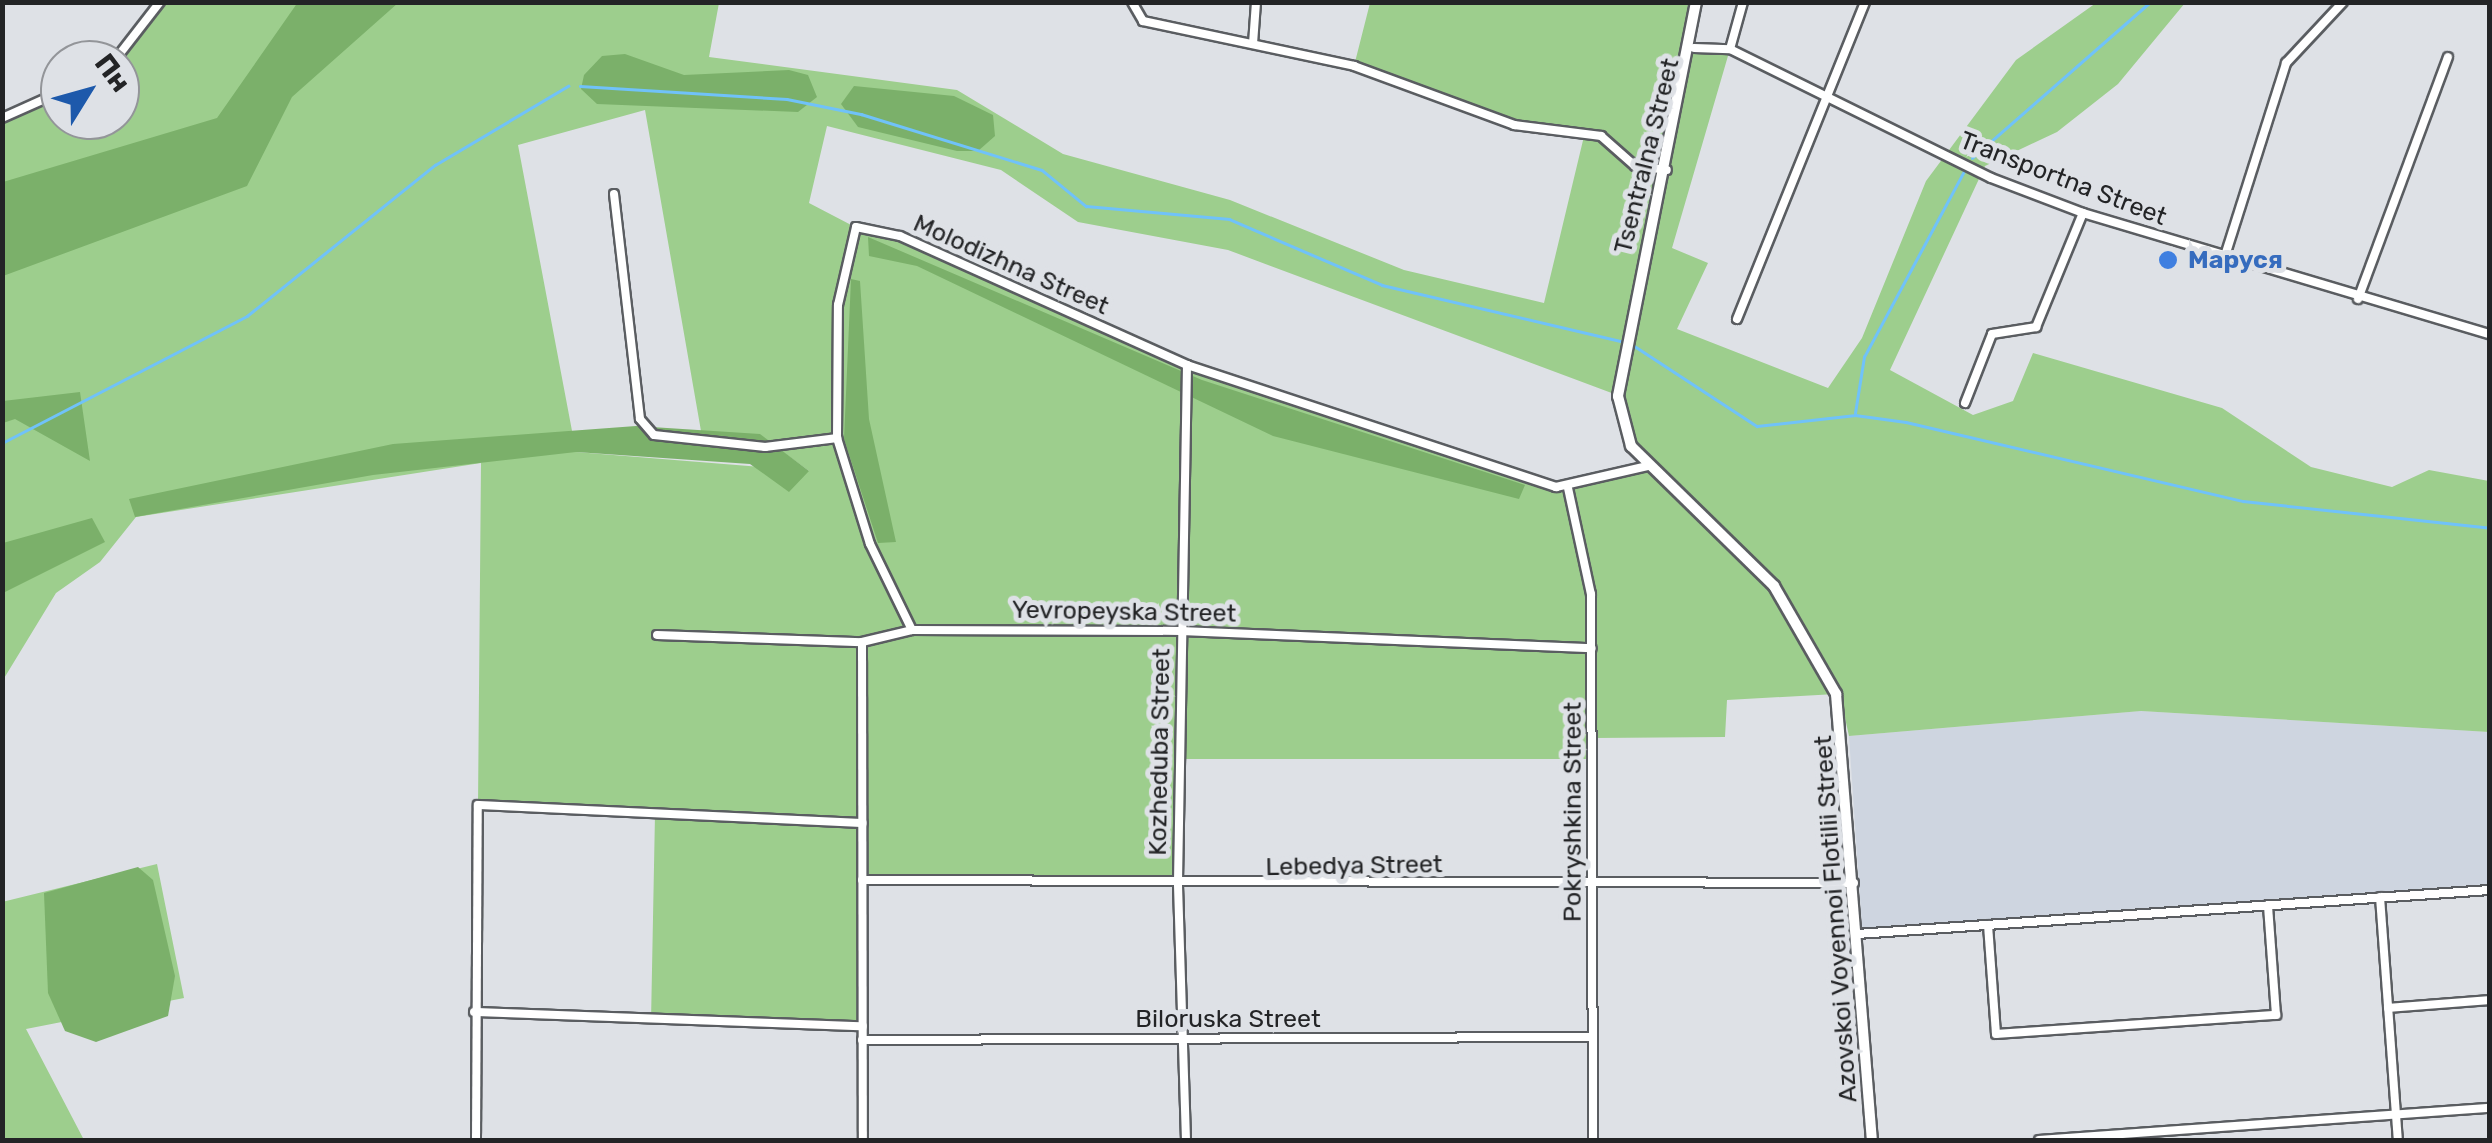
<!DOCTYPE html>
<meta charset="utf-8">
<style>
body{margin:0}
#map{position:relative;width:2492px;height:1143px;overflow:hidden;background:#dee1e6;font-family:Rubik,sans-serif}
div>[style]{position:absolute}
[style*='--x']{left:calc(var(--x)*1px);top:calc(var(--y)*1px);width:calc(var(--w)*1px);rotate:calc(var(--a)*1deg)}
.built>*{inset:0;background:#ced5e0}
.green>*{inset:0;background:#9dce8d}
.forest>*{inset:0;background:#7bb06a}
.stream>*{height:2.5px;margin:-1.25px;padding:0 1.25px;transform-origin:1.25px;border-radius:1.25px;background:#70c2f9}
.roads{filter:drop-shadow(2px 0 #5a5d61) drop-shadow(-2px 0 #5a5d61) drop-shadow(0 2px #5a5d61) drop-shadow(0 -2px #5a5d61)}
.minor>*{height:8px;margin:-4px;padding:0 4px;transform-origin:4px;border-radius:4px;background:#fff}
.tertiary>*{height:10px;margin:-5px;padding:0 5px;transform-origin:5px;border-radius:5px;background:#fff}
.dots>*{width:28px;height:28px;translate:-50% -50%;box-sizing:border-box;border:5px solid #dee1e6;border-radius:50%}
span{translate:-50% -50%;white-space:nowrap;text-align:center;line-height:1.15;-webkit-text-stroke:10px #dee1e6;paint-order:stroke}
.street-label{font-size:25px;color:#232426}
.shop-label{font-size:25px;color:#366cbe;font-weight:700}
.left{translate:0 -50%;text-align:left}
.frame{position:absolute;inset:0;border:5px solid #232426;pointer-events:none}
.north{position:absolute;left:40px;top:40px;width:100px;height:100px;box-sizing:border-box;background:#dee1e6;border:2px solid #939599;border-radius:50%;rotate:53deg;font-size:28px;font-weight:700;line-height:40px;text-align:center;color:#232426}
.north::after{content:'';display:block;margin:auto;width:35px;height:45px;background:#1d59ab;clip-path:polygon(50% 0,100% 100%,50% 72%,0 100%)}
</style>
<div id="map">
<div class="built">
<i style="clip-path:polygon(2141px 711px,2489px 732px,2489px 884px,1862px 928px,1849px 736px)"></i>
</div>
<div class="green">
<i style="clip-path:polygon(evenodd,160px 3px,719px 3px,709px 57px,957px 90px,1063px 154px,1230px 200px,1404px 270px,1544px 303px,1585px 132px,1543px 131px,1354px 66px,1370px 3px,1696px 3px,1694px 48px,1730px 49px,1672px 248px,1708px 263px,1677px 329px,1828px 388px,1862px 338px,1926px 181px,2016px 60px,2096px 3px,2185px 3px,2118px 84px,2057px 132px,1985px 166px,1890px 370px,1973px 415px,2013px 401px,2033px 353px,2222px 408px,2311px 467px,2392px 487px,2429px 470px,2489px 481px,2489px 732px,2141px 711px,1849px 736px,1840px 695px,1824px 662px,1836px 694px,1727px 700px,1725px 737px,1594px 738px,1593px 759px,1179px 759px,1178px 881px,863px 880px,863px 1026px,651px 1022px,655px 814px,478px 805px,481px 463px,136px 517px,100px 562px,56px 593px,3px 680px,2px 118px,60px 92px,60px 120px,120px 120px,115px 60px,160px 3px,645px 110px,701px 431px,760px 435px,809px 471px,576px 452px,518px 145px,645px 110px,160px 3px,827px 126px,1001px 170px,1078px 222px,1228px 250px,1617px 395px,1647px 466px,1556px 487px,1187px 365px,900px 236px,855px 227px,809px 203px,827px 126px)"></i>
<i style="clip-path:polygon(157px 864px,184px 998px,26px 1029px,84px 1140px,3px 1140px,2px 902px)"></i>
</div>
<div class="forest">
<i style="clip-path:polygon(298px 2px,398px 3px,292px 97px,247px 186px,3px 276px,3px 182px,217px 118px)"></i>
<i style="clip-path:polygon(625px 54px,684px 75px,789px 70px,808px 75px,817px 97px,798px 112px,597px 104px,581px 89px,584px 75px,602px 56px)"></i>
<i style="clip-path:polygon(854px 86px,954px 96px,993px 115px,995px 136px,978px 151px,957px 151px,858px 127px,841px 104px)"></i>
<i style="clip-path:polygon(868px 237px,1202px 380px,1525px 485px,1519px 499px,1273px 436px,917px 266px,869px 256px)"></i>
<i style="clip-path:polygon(851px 279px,860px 281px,869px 419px,896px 542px,878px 543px,844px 439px)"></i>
<i style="clip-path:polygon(80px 392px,90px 461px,15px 419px,3px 423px,3px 401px)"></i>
<i style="clip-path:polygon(636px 426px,760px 434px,809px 471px,789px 492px,750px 464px,576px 452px,373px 475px,135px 517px,129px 499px,393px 444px)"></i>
<i style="clip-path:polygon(92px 518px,105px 542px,3px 593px,3px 543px)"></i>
<i style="clip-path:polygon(138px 867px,153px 880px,175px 976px,168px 1016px,96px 1042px,65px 1031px,48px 993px,44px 893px)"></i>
</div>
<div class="stream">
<i style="--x:580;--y:86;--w:207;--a:3.6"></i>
<i style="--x:787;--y:99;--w:76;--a:11.5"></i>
<i style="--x:861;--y:114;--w:189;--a:17.2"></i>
<i style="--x:1042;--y:170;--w:57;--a:39.3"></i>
<i style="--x:1086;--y:206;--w:144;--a:5.2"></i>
<i style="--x:1229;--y:219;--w:167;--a:23.3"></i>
<i style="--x:1382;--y:285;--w:250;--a:13.2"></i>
<i style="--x:1972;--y:158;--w:237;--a:-41.2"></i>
<i style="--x:1633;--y:345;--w:148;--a:33.2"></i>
<i style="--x:1757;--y:426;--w:99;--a:-6.4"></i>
<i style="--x:1855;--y:415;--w:51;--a:7.8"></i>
<i style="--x:1906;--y:422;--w:346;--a:13.2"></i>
<i style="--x:2243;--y:501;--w:248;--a:6.2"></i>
<i style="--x:1855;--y:413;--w:57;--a:-80.9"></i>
<i style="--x:1864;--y:357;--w:211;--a:-61.7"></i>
<i style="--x:2;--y:443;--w:276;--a:-27.4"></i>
<i style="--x:247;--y:316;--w:241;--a:-38.8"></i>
<i style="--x:435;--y:165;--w:155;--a:-30.7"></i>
</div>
<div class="roads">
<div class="minor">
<i style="--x:1132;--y:2;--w:22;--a:60"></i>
<i style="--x:1143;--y:21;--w:216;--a:12"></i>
<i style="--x:1354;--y:66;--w:171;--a:20.2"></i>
<i style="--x:1514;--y:125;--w:88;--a:7.2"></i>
<i style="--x:1601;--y:136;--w:45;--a:41.4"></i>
<i style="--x:1635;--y:166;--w:32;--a:7"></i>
<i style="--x:1253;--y:44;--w:42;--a:-85.9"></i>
<i style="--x:1694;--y:48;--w:36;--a:2"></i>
<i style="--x:1730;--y:49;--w:291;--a:26.3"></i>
<i style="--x:1991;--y:178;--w:98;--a:20.8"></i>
<i style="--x:2083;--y:213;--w:425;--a:16.6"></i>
<i style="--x:1730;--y:49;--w:49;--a:-74.5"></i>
<i style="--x:115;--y:60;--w:73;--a:-52.2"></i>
<i style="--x:2;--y:118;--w:64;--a:-24.1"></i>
<i style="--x:614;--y:194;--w:226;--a:83.4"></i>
<i style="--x:640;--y:419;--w:21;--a:49"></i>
<i style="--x:654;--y:435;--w:112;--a:6.2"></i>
<i style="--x:765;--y:447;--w:73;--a:-7.1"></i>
<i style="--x:2224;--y:259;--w:206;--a:-72.4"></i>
<i style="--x:2286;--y:63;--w:83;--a:-46.9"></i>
<i style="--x:2358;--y:299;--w:258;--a:-69.6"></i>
<i style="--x:1737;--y:319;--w:342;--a:-68"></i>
<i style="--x:1965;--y:403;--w:74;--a:-68.6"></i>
<i style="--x:1992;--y:334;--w:45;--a:-9"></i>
<i style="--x:2036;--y:327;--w:123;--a:-67.6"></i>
<i style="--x:1568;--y:488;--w:108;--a:77.8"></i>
<i style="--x:1591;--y:594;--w:546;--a:89.79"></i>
<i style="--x:912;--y:630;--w:96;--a:-116"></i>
<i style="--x:870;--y:544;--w:111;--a:-107.3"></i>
<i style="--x:837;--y:438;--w:133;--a:-89.6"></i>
<i style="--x:838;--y:305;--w:80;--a:-77"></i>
<i style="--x:856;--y:227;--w:45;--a:11.6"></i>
<i style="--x:900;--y:236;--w:315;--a:24.2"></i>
<i style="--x:1187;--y:365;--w:389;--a:18.3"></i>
<i style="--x:1556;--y:487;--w:94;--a:-12.9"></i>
<i style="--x:657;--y:635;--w:205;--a:2"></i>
<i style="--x:862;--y:642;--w:51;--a:-13.5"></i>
<i style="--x:912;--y:630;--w:269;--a:0.2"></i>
<i style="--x:1181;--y:631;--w:411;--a:2.4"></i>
<i style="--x:862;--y:642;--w:498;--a:89.9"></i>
<i style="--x:862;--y:880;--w:992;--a:0.17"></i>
<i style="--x:2380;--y:897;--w:244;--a:85.8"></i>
<i style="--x:1988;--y:925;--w:109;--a:85.8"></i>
<i style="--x:1996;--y:1034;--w:281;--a:-3.9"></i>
<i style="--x:2276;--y:1015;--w:110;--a:-94.2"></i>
<i style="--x:1857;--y:934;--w:635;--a:-3.98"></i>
<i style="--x:2388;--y:1008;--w:102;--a:-4.5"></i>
<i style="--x:474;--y:1012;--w:389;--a:2.1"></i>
<i style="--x:862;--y:1040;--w:731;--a:-0.24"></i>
<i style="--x:476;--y:1140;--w:335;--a:-89.7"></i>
<i style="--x:478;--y:805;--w:385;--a:2.7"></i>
<i style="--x:1186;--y:1140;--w:259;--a:-91.8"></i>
<i style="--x:1178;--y:881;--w:516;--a:-89"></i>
<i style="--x:2039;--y:1140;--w:452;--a:-4.1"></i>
</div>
<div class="tertiary">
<i style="--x:1696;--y:2;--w:402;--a:101.2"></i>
<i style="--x:1618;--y:396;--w:52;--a:75.4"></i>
<i style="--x:1631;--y:446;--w:200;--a:44.4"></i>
<i style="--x:1774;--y:586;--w:125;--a:60.1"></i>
<i style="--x:1836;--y:694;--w:447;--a:85.4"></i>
</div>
</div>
<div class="dots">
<i style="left:2168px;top:260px;background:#3f7fe0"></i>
</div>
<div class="street-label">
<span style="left:1647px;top:156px;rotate:-76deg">Tsentralna Street</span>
<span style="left:2063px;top:179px;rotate:21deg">Transportna Street</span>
<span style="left:1011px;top:265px;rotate:24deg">Molodizhna Street</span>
<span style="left:1124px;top:612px;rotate:1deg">Yevropeyska Street</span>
<span style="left:1160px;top:752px;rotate:-89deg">Kozheduba Street</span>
<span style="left:1573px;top:812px;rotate:-90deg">Pokryshkina Street</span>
<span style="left:1354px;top:866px;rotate:-1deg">Lebedya Street</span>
<span style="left:1836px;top:919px;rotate:-94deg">Azovskoi Voyennoi Flotilii Street</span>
<span style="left:1228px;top:1019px">Biloruska Street</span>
</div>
<div class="shop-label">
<span class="left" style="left:2188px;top:260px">Маруся</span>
</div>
<div class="frame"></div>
<div class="north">Пн</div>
</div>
